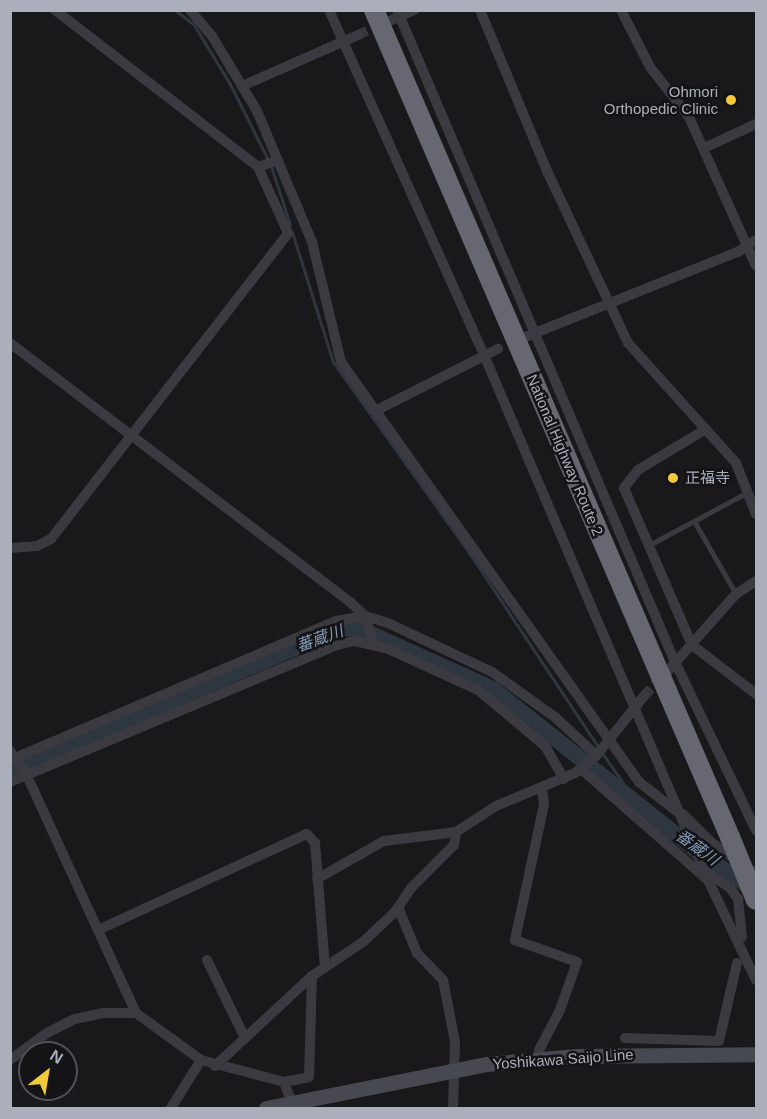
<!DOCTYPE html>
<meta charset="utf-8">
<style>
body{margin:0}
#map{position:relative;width:767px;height:1119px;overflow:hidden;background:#19191b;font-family:Arial,"Noto Sans JP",sans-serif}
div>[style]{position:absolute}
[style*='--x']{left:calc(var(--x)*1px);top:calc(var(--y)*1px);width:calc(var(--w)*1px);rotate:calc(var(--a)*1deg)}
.stream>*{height:3px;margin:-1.5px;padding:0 1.5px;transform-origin:1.5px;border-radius:1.5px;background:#2e363f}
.river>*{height:16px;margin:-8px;padding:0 8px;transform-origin:8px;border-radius:8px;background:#2e363f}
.street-tunnel>*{height:10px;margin-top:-5px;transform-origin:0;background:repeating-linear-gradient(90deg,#36373b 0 10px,transparent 0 15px)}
.lane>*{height:5px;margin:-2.5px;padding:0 2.5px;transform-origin:2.5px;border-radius:2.5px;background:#3a3a40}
.street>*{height:10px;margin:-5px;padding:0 5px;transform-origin:5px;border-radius:5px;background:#3a3a40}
.secondary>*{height:15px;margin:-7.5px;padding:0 7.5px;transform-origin:7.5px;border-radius:7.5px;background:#484950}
.highway>*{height:20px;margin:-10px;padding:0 10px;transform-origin:10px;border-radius:10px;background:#666771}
.highway-bridge>*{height:20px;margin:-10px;padding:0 10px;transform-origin:10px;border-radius:10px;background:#666771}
.dots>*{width:16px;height:16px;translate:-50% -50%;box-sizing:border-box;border:3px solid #141416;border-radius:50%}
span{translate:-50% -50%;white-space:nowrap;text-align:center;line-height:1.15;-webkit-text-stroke:5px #141416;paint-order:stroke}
.poi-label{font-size:15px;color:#abaebb}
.right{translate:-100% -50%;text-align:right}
.left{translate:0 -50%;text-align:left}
.street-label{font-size:15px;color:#abaebb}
.water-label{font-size:16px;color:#8398b5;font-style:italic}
.frame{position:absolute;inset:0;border:12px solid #abaebb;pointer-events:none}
.north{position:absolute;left:18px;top:1041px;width:60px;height:60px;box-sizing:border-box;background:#141416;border:2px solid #505258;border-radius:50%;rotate:31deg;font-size:16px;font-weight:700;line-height:24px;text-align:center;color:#abaebb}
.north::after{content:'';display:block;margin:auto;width:21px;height:27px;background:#f2ca3a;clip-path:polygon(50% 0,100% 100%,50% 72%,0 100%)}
</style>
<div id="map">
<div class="stream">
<i style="--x:175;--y:10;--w:24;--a:38"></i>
<i style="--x:194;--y:25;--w:69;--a:58.6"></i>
<i style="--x:230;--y:84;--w:85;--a:63.4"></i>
<i style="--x:271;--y:166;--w:62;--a:72.1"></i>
<i style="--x:292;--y:232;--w:136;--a:72.5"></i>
<i style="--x:333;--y:362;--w:236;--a:54.5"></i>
<i style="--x:470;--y:554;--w:232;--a:56.4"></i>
<i style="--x:602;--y:753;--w:62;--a:54.8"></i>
</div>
<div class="river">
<i style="--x:10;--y:770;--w:360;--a:-23.2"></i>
<i style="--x:341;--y:628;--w:19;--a:3"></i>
<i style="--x:360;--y:629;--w:146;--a:24.3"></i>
<i style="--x:493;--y:689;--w:257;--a:38.5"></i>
<i style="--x:694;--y:849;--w:75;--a:34.1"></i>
</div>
<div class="street-tunnel">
<i style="--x:358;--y:35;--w:27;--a:-24"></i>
<i style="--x:644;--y:696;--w:26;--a:-47"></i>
</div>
<div class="lane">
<i style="--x:695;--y:523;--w:82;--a:60"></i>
<i style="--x:649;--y:545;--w:112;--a:-28.2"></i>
</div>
<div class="street">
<i style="--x:55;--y:10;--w:257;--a:37.7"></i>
<i style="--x:258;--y:167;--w:21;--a:-19"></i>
<i style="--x:190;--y:10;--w:34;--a:50"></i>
<i style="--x:212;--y:36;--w:87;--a:59"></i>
<i style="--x:257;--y:111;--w:142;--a:67.2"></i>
<i style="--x:312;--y:242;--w:123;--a:76.4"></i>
<i style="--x:341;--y:362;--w:515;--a:54.64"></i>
<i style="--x:639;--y:782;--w:51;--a:37.8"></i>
<i style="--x:329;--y:10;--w:378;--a:65.8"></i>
<i style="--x:484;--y:355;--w:571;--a:66.89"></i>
<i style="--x:708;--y:880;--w:111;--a:64.4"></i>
<i style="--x:397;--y:10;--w:709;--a:66.91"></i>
<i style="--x:675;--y:662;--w:187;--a:64.3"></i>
<i style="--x:480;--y:10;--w:177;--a:67.4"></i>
<i style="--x:548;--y:173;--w:188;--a:64.8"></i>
<i style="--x:628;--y:343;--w:161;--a:48"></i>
<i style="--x:736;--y:463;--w:55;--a:68.6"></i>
<i style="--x:621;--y:10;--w:64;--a:63"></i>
<i style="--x:650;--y:67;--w:63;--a:52"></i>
<i style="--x:689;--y:117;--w:163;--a:65.8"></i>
<i style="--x:385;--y:23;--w:32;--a:-24"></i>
<i style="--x:242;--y:86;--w:127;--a:-23.7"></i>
<i style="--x:704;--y:148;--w:57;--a:-24.8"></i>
<i style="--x:520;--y:339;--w:235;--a:-21.8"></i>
<i style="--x:738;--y:252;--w:22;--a:-34"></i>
<i style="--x:10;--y:343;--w:427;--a:37.3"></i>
<i style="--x:350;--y:602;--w:21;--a:43"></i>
<i style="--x:365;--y:616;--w:28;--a:72"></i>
<i style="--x:375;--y:411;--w:138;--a:-26.8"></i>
<i style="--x:706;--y:429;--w:79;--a:148.9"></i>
<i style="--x:638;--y:470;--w:23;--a:128"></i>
<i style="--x:624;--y:488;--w:171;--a:66.6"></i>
<i style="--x:692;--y:645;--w:81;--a:37.4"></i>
<i style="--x:10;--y:548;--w:27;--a:-4"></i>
<i style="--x:37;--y:546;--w:16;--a:-27"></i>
<i style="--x:51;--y:539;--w:387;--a:-52.2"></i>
<i style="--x:288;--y:233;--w:72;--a:-114.4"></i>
<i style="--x:667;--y:672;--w:104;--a:-48.5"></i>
<i style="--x:736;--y:594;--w:24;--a:-33"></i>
<i style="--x:10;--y:751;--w:32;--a:56"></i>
<i style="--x:28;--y:778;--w:259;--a:65.3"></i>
<i style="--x:10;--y:760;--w:354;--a:-23.1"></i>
<i style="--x:336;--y:621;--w:29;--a:-10"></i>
<i style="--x:365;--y:616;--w:24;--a:17"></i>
<i style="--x:388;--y:623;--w:115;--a:25.2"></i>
<i style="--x:492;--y:672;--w:79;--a:35.7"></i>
<i style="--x:556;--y:718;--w:54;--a:42.8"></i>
<i style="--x:581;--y:769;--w:169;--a:41.2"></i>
<i style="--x:10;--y:782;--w:355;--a:-22.7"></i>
<i style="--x:337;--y:645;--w:17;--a:-13"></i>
<i style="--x:354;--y:641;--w:35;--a:13"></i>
<i style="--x:388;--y:649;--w:99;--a:24.5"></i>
<i style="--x:478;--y:690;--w:87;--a:39.9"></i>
<i style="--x:545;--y:746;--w:38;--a:60"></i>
<i style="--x:683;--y:814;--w:40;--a:45"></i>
<i style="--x:711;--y:842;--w:55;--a:35.4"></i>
<i style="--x:705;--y:871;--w:30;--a:34"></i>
<i style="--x:730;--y:888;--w:14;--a:54"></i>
<i style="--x:738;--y:899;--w:38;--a:84"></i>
<i style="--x:317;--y:879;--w:77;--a:-29.6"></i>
<i style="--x:384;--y:841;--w:73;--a:-7.1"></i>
<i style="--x:398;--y:907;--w:50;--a:67.6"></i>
<i style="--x:417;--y:953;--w:37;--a:46"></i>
<i style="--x:443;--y:980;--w:63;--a:79"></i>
<i style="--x:455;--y:1042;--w:66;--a:91.7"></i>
<i style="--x:98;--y:930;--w:230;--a:-24.7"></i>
<i style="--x:307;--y:834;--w:12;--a:48"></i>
<i style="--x:315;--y:843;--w:123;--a:85.4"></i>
<i style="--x:207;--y:960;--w:87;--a:64"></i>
<i style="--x:625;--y:1038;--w:94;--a:1.8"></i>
<i style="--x:719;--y:1041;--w:80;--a:-77"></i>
<i style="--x:541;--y:1058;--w:8;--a:-104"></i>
<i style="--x:539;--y:1050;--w:45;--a:-62.3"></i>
<i style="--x:560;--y:1010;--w:51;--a:-70.5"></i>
<i style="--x:577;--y:962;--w:66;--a:-160.5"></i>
<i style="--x:515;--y:940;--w:138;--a:-77.9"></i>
<i style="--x:544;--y:805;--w:17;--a:-97"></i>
<i style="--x:10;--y:1060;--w:46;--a:-36.1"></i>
<i style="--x:47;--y:1033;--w:31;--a:-27"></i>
<i style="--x:75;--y:1019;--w:30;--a:-12"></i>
<i style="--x:104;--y:1013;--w:32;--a:0"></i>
<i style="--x:136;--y:1013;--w:80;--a:35.9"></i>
<i style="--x:201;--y:1060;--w:86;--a:14.8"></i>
<i style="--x:284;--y:1082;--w:28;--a:69"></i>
<i style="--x:215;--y:1066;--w:132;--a:-42.9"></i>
<i style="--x:312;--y:976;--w:61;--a:-33.7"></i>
<i style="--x:363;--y:942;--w:44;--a:-43.2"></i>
<i style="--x:395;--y:912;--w:29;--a:-56"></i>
<i style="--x:411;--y:888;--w:61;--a:-45"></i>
<i style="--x:454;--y:845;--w:13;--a:-81"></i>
<i style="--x:456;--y:832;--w:48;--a:-33"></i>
<i style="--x:496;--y:806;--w:86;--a:-22.7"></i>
<i style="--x:575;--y:773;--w:27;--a:-39"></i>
<i style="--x:596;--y:756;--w:77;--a:-51.3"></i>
<i style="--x:284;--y:1082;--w:25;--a:-11"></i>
<i style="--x:309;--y:1077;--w:101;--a:-88.3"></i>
<i style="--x:171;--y:1108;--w:57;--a:-58"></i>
</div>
<div class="secondary">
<i style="--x:266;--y:1108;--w:224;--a:-11.3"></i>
<i style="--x:486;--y:1064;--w:91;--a:-5"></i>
<i style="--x:577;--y:1056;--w:179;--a:-0.6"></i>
</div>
<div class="highway">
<i style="--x:374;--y:10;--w:900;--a:66.71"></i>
</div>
<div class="highway-bridge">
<i style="--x:730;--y:837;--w:68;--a:67.6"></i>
</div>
<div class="dots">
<i style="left:731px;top:100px;background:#f2ca3a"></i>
<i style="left:673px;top:478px;background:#f2ca3a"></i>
</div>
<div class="poi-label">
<span class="right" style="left:718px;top:100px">Ohmori<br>Orthopedic Clinic</span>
<span class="left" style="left:685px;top:478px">正福寺</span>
</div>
<div class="street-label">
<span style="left:565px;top:455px;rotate:67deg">National Highway Route 2</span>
<span style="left:563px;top:1059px;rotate:-4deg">Yoshikawa Saijo Line</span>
</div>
<div class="water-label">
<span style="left:320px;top:639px;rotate:-20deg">蕃蔵川</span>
<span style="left:697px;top:848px;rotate:36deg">番蔵川</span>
</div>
<div class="frame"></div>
<div class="north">N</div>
</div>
